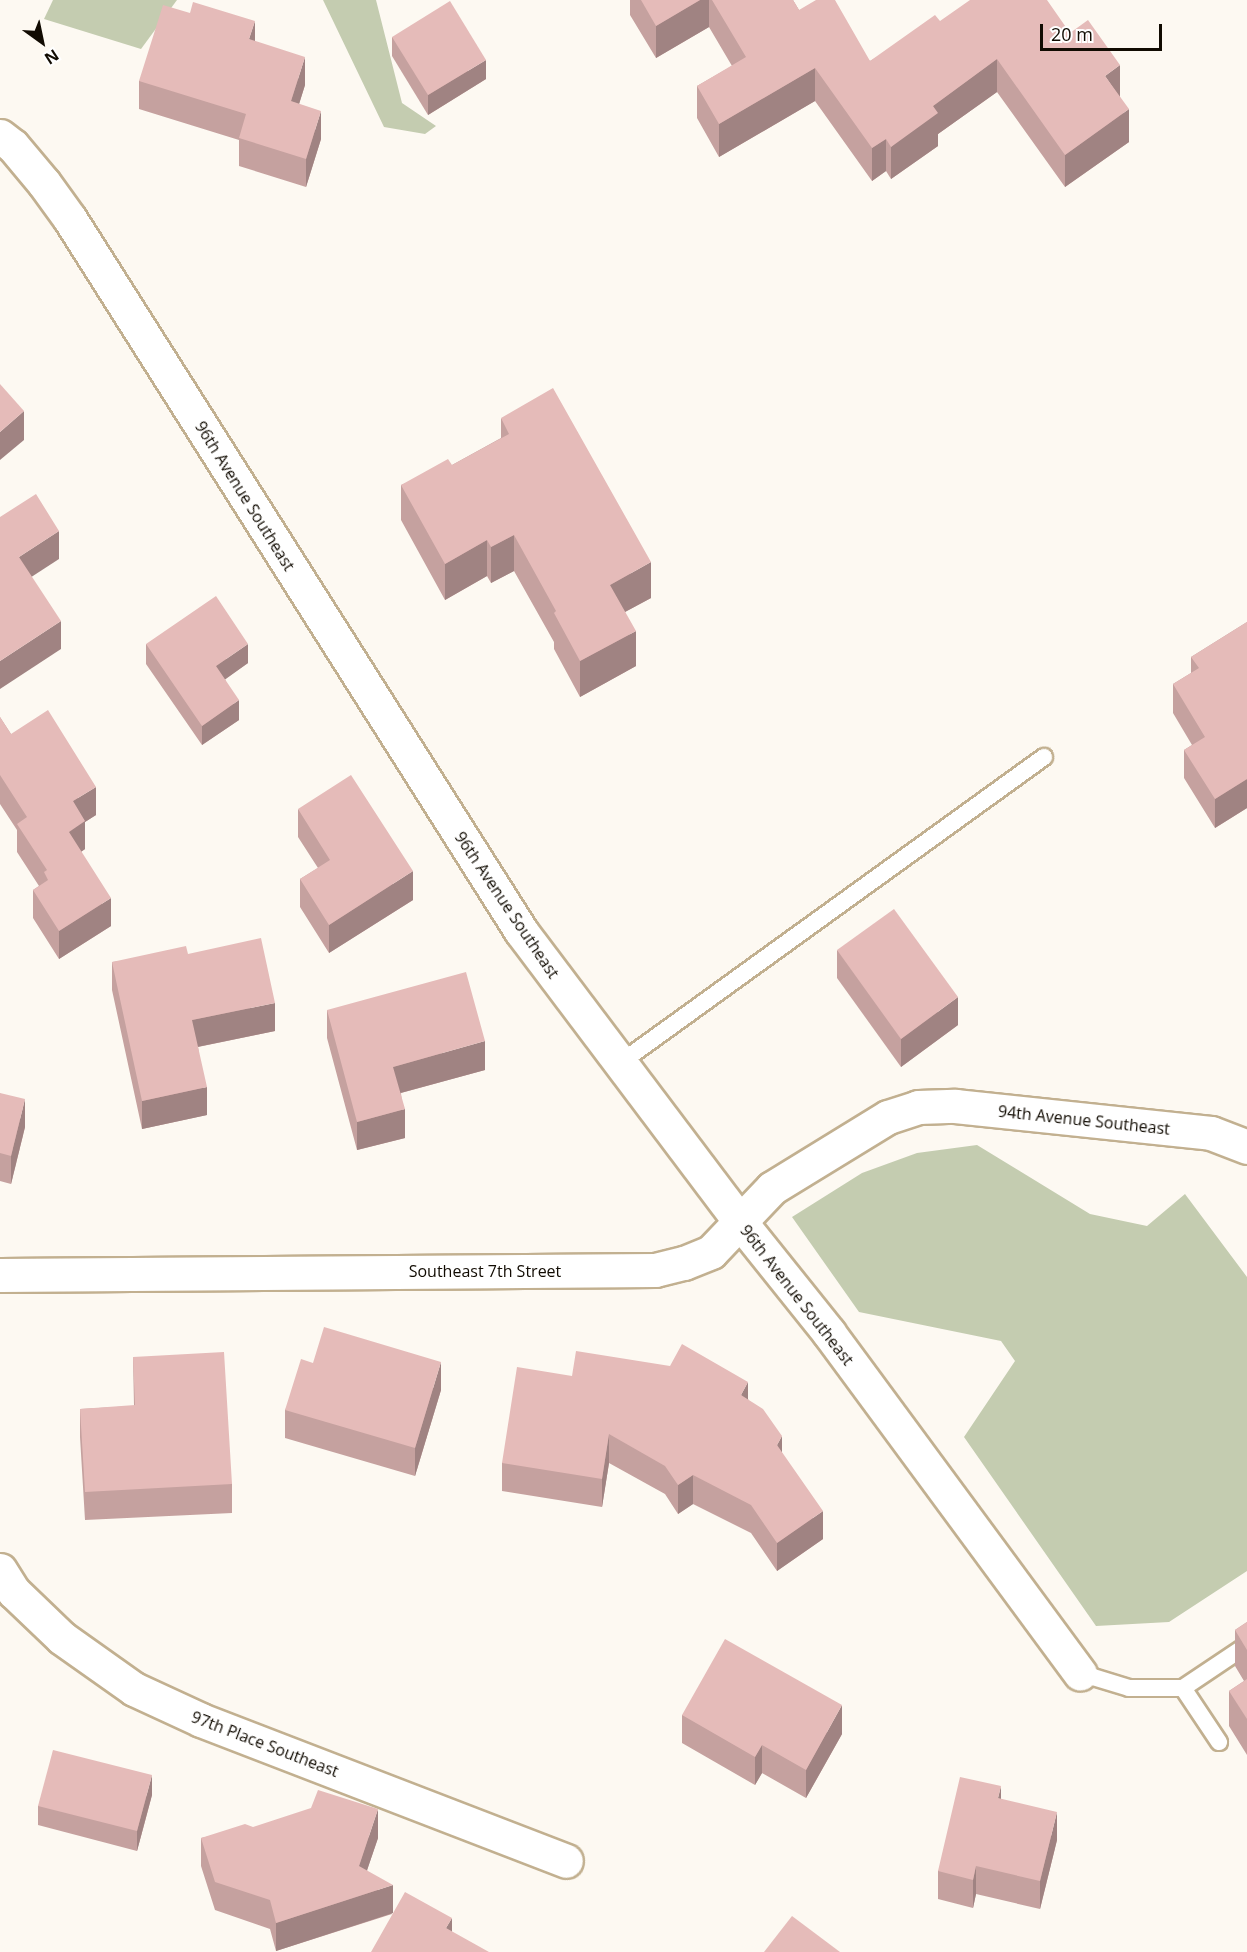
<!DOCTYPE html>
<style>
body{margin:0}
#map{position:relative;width:1247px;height:1952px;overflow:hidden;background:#fdf9f2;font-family:"Open Sans",sans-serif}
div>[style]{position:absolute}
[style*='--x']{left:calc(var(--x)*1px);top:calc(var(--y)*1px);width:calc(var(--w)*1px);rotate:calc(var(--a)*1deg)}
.green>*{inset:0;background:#c4ccb0}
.roads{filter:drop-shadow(2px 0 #c2b090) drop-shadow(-2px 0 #c2b090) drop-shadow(0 2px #c2b090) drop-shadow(0 -2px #c2b090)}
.lane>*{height:16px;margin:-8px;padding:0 8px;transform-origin:8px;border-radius:8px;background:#fff}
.street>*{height:33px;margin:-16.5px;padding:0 16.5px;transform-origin:16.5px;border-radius:16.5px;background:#fff}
.wall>*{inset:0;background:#c5a19f}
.shaded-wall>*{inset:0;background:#a08382}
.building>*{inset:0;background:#e5bbb9}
span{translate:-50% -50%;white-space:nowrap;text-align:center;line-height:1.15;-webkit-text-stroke:5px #fff;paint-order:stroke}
.street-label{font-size:16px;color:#110b02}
.north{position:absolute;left:12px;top:12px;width:60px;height:60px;-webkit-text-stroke:4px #fff;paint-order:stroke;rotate:147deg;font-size:16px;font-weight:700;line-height:24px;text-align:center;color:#110b02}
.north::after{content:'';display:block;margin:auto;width:21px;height:27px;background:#110b02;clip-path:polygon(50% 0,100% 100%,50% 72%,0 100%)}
.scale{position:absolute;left:1040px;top:24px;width:122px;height:27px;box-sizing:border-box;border:3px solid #110b02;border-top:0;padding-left:8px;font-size:18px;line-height:21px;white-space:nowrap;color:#110b02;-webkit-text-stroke:4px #fff;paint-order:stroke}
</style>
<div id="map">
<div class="green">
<i style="clip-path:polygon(53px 0,177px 0,141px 49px,44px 19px)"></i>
<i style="clip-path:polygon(323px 0,376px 0,402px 103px,436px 126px,425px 134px,384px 127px)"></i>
<i style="clip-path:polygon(977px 1145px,1090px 1214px,1147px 1226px,1185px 1194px,1247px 1277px,1247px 1571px,1169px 1622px,1096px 1626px,964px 1437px,1015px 1361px,1001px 1341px,859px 1312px,792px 1217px,862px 1173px,917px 1153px)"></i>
</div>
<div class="roads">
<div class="lane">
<i style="--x:620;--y:1063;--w:523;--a:-35.82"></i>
<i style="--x:1080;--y:1673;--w:51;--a:17"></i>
<i style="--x:1129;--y:1688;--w:54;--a:0"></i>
<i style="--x:1183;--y:1688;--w:65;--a:56.3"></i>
<i style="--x:1183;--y:1688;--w:77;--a:-33.9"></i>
</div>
<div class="street">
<i style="--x:0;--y:136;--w:16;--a:38"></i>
<i style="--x:13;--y:146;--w:48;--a:50"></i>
<i style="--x:44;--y:183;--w:44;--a:54.2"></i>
<i style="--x:70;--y:219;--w:843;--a:57.65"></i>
<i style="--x:521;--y:931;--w:366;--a:53"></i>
<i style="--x:741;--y:1223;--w:141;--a:51.3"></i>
<i style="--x:829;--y:1333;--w:423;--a:53.6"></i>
<i style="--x:0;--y:1275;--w:655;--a:-0.44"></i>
<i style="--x:655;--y:1270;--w:30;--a:-14"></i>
<i style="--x:684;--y:1263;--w:29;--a:-22"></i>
<i style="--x:711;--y:1252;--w:88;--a:-46.4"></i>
<i style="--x:772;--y:1188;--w:136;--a:-31.5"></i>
<i style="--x:888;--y:1117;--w:32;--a:-18"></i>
<i style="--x:918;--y:1107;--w:37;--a:-2"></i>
<i style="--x:955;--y:1106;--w:257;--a:6"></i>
<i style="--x:1211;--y:1133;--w:39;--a:21"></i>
<i style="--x:0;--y:1570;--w:26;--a:58"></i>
<i style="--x:14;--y:1592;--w:66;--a:43.8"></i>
<i style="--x:62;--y:1638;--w:88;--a:35.3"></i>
<i style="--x:134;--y:1689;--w:74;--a:24.8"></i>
<i style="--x:201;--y:1720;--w:391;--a:21.1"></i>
</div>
</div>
<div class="wall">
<i style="clip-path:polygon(630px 0,793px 0,799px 10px,870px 61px,940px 21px,1070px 33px,1120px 97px,1129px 142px,1065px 187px,997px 92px,938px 134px,938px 146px,891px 179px,886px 171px,872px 181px,815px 101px,719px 157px,697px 118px,697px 86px,732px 66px,709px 27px,656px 58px,630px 15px)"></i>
<i style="clip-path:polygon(392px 37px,486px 79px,428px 115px,392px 56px)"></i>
<i style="clip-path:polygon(255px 41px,305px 85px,299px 104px,321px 139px,306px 187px,239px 166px,239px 140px,139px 109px,139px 81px)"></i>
<i style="clip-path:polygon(501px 418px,651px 598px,625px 612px,636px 666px,580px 697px,554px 649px,554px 642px,514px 571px,491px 583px,487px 576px,445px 600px,401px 520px,401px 485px,452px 465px,501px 438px)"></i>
<i style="clip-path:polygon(1247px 622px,1247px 808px,1215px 828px,1184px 778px,1184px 750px,1192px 745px,1173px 713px,1173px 684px,1191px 673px,1191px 657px)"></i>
<i style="clip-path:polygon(146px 644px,248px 663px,225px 679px,239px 720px,202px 745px,146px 664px)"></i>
<i style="clip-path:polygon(0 717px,11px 734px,96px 815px,85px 822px,85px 849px,81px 852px,111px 926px,59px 959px,33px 918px,33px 890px,39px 886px,17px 852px,17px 830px,0 804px)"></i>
<i style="clip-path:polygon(298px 809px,413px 900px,329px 953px,300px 907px,300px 879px,318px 868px,298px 837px)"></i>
<i style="clip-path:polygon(837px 950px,958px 1025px,901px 1067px,837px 978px)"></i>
<i style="clip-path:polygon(188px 954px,275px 1031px,198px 1047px,207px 1115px,142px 1129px,112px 990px,112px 962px)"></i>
<i style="clip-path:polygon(327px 1010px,485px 1070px,401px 1093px,405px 1138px,357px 1150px,327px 1038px)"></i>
<i style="clip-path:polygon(0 1093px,25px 1127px,11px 1184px,0 1181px)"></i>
<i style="clip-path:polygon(133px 1357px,232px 1484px,232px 1513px,85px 1520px,80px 1437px,80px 1409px,134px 1406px)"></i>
<i style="clip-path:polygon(313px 1363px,441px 1390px,415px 1476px,285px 1438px,285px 1410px)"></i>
<i style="clip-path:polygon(572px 1376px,748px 1399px,782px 1453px,823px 1539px,777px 1571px,751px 1533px,693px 1504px,678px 1514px,665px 1494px,609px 1463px,602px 1507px,502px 1491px,502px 1463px)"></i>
<i style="clip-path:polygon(1247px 1622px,1247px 1755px,1229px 1726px,1229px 1691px,1244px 1681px,1235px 1666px,1235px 1630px)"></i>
<i style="clip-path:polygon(682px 1715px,842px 1734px,806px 1798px,762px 1773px,755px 1785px,682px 1743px)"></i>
<i style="clip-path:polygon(152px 1795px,137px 1851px,38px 1825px,38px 1806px)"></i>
<i style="clip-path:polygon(1001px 1799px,1057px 1840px,1040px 1909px,976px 1894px,973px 1908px,938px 1899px,938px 1871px)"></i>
<i style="clip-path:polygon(253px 1827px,378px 1838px,367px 1870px,392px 1914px,276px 1951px,270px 1929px,215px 1910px,201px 1866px,201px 1838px)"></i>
</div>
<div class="shaded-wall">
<i style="clip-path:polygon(700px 0,709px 0,709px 27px,656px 58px,656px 26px)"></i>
<i style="clip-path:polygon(255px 21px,255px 49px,249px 39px)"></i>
<i style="clip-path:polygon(305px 57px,305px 85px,291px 130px,291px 101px)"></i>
<i style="clip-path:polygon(997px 59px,997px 92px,938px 134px,938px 146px,891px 179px,891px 147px,933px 106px)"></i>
<i style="clip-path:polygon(486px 60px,486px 79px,428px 115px,428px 95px)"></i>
<i style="clip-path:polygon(1120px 65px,1120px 98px,1105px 76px)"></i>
<i style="clip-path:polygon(815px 68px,815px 101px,719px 157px,719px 124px)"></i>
<i style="clip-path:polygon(1129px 109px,1129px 142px,1065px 187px,1065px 155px)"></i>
<i style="clip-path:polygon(321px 111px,321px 139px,306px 187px,306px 159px)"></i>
<i style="clip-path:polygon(886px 139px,886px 171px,872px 181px,872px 148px)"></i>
<i style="clip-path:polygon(24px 411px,24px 440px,0 460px,0 432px)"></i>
<i style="clip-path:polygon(59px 531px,59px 559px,19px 585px,19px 557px)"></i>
<i style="clip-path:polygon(514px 535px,514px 571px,491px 583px,491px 547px)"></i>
<i style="clip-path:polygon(487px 540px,487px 576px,445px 600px,445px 564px)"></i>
<i style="clip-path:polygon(651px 562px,651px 598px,610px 620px,610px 585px)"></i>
<i style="clip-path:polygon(61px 621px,61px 649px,0 689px,0 661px)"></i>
<i style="clip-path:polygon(636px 631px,636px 666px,580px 697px,580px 661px)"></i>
<i style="clip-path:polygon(248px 644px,248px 663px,216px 686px,216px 666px)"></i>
<i style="clip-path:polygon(239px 700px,239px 720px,202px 745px,202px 726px)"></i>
<i style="clip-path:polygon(1247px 779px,1247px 808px,1215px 828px,1215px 799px)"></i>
<i style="clip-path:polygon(96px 787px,96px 815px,85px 822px,85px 849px,69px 860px,69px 832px,73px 801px)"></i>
<i style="clip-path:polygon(413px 871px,413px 900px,329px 953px,329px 925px)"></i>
<i style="clip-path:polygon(111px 898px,111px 926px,59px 959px,59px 931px)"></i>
<i style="clip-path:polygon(958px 997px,958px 1025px,901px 1067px,901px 1039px)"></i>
<i style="clip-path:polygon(275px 1003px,275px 1031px,192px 1048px,192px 1020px)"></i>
<i style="clip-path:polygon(485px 1041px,485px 1070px,393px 1095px,393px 1067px)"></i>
<i style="clip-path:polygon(207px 1087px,207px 1115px,142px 1129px,142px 1101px)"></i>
<i style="clip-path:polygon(25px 1099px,25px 1127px,11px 1184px,11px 1156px)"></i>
<i style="clip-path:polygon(405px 1109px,405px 1138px,357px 1150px,357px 1122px)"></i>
<i style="clip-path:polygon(441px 1362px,441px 1390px,415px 1476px,415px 1448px)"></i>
<i style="clip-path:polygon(748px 1382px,748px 1410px,741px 1395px)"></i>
<i style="clip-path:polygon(609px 1434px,609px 1463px,602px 1507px,602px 1479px)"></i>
<i style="clip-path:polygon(782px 1436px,782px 1464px,777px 1445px)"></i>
<i style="clip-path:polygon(693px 1475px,693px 1504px,678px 1514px,678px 1485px)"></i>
<i style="clip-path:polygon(823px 1511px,823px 1539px,777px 1571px,777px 1543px)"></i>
<i style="clip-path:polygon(842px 1705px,842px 1734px,806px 1798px,806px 1770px)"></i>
<i style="clip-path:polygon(762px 1745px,762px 1773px,755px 1785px,755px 1757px)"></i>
<i style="clip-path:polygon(152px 1775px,152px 1795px,137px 1851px,137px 1831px)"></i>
<i style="clip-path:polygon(1001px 1786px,1001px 1814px,998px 1798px)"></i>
<i style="clip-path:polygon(378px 1809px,378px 1838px,359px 1894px,359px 1866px)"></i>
<i style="clip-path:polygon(1057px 1812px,1057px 1840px,1040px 1909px,1040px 1881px)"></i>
<i style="clip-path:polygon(976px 1866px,976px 1894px,973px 1908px,973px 1880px)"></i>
<i style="clip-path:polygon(393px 1885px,393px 1913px,276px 1951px,276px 1923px)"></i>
<i style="clip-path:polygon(452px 1918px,452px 1946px,446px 1928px)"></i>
</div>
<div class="building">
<i style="clip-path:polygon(641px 0,700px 0,656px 26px)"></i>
<i style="clip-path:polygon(712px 0,793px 0,799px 10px,816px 0,835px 0,870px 61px,935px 15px,940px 21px,970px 0,1047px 0,1070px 33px,1088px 20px,1120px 65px,1105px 76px,1129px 109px,1065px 155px,997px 59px,933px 106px,938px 113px,891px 147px,886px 139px,872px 148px,815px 68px,719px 124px,697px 86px,746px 57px)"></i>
<i style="clip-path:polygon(450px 1px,486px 60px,428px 95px,392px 37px)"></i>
<i style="clip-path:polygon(193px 2px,255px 21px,249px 39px,305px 57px,291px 101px,321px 111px,306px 159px,239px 138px,246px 114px,139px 81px,163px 5px,190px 13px)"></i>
<i style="clip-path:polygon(0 384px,24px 411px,0 432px)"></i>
<i style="clip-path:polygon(553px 388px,651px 562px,610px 585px,636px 631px,580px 661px,554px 613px,556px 611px,514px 535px,491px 547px,487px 540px,445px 564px,401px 485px,448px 459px,452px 465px,509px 434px,501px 418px)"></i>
<i style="clip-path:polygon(36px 494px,59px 531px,19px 557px,61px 621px,0 661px,0 517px)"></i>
<i style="clip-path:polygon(216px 596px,248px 644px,216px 666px,239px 700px,202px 726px,146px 644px)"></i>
<i style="clip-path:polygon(1247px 622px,1247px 779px,1215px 799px,1184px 750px,1205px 737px,1173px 684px,1199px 668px,1191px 657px)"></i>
<i style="clip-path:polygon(48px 710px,96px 787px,73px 801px,85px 821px,69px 832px,111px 898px,59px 931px,33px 890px,48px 880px,44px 872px,47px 870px,17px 824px,27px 817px,0 775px,0 717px,11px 734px)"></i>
<i style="clip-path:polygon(351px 775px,413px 871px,329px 925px,300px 879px,330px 860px,298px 809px)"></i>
<i style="clip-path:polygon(894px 909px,958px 997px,901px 1039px,837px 950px)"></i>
<i style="clip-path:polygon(261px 938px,275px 1003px,192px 1020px,207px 1087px,142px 1101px,112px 962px,186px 946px,188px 954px)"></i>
<i style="clip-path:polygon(466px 972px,485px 1041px,393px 1067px,405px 1109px,357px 1122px,327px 1010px)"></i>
<i style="clip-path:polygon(0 1093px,25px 1099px,11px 1156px,0 1153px)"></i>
<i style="clip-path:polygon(324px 1327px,441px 1362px,415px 1448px,285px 1410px,301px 1359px,313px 1363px)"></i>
<i style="clip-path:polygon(682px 1344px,748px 1382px,741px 1395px,763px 1409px,782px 1436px,777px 1445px,823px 1511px,777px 1543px,751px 1505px,693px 1475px,678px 1485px,665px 1466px,609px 1434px,602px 1479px,502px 1463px,517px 1367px,572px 1376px,576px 1351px,670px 1366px)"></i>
<i style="clip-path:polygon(224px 1352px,232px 1484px,85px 1492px,80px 1409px,135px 1405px,133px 1357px)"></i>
<i style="clip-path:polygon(1247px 1622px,1247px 1650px,1235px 1630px)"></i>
<i style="clip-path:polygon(725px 1639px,842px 1705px,806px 1770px,762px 1745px,755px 1757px,682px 1715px)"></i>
<i style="clip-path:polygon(1247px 1679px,1247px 1719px,1229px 1691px)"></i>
<i style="clip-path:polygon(53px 1750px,152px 1775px,137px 1831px,38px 1806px)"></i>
<i style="clip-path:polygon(960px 1777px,1001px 1786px,998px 1798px,1057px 1812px,1040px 1881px,976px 1866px,973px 1880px,938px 1871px)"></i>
<i style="clip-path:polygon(318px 1790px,378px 1809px,359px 1866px,393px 1885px,276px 1923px,270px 1900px,215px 1882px,201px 1838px,245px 1824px,253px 1827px,311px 1808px)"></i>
<i style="clip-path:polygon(405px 1892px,452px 1918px,446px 1928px,489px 1952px,371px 1952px)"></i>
<i style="clip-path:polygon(792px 1916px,840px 1952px,764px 1952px)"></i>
</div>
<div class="street-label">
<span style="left:245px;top:496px;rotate:58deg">96th Avenue Southeast</span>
<span style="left:507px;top:905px;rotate:56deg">96th Avenue Southeast</span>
<span style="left:1084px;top:1120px;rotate:6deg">94th Avenue Southeast</span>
<span style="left:485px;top:1271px">Southeast 7th Street</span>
<span style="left:797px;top:1295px;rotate:52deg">96th Avenue Southeast</span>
<span style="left:265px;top:1744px;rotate:21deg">97th Place Southeast</span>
</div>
<div class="north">N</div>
<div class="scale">20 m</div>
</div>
